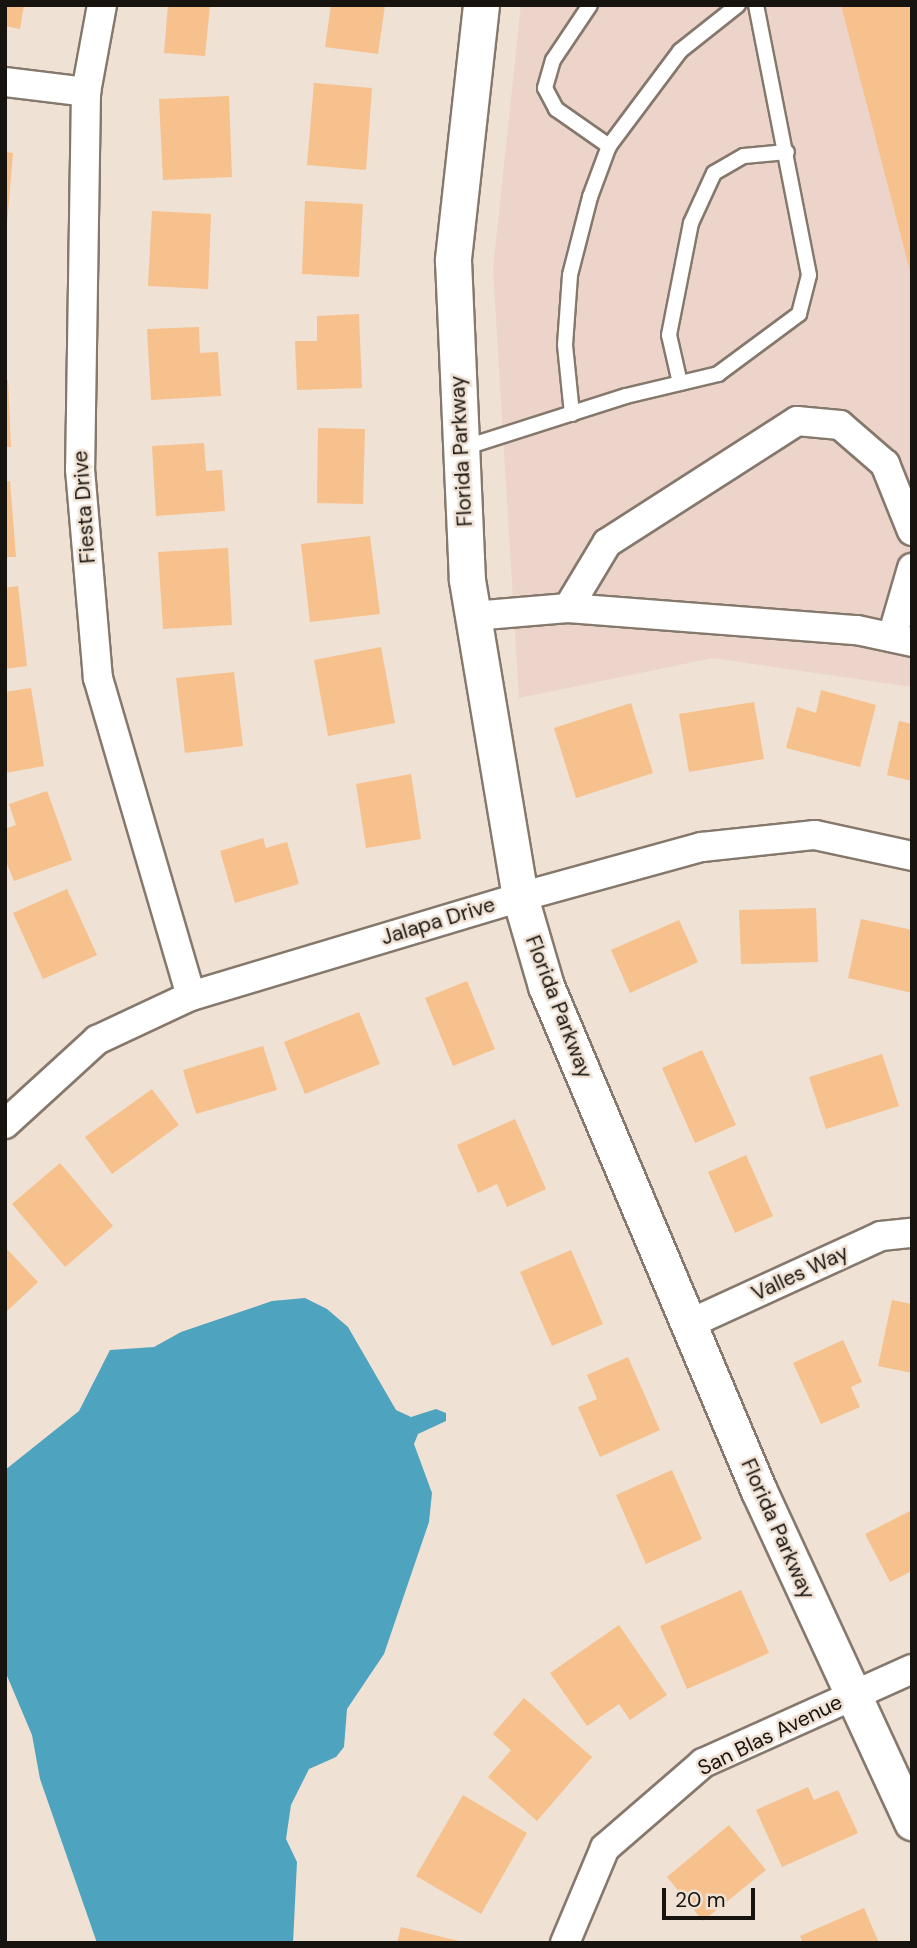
<!DOCTYPE html>
<style>
body{margin:0}
#map{position:relative;width:917px;height:1948px;overflow:hidden;background:#efe1d3;font-family:"DM Sans",sans-serif}
div>[style]{position:absolute}
[style*='--x']{left:calc(var(--x)*1px);top:calc(var(--y)*1px);width:calc(var(--w)*1px);rotate:calc(var(--a)*1deg)}
.education>*{inset:0;background:#ecd4ca}
.water>*{inset:0;background:#4ea3bf}
.building>*{inset:0;background:#f6c18c}
.roads{filter:drop-shadow(2px 0 #85786c) drop-shadow(-2px 0 #85786c) drop-shadow(0 2px #85786c) drop-shadow(0 -2px #85786c)}
.service>*{height:14px;margin:-7px;padding:0 7px;transform-origin:7px;border-radius:7px;background:#fff}
.minor>*{height:28px;margin:-14px;padding:0 14px;transform-origin:14px;border-radius:14px;background:#fff}
.tertiary>*{height:35px;margin:-17.5px;padding:0 17.5px;transform-origin:17.5px;border-radius:17.5px;background:#fff}
span{translate:-50% -50%;white-space:nowrap;text-align:center;line-height:1.15;-webkit-text-stroke:5px #efe1d3;paint-order:stroke}
.street-label{font-size:21px;color:#17130e}
.frame{position:absolute;inset:0;border:7px solid #17130e;pointer-events:none}
.scale{position:absolute;left:662px;top:1888px;width:93px;height:32px;box-sizing:border-box;border:4px solid #17130e;border-top:0;padding-left:9px;font-size:21px;line-height:24px;white-space:nowrap;color:#17130e;-webkit-text-stroke:5px #efe1d3;paint-order:stroke}
</style>
<div id="map">
<div class="education">
<i style="clip-path:polygon(521px 5px,912px 5px,912px 687px,713px 658px,519px 698px,493px 269px)"></i>
</div>
<div class="water">
<i style="clip-path:polygon(305px 1298px,327px 1309px,348px 1327px,396px 1410px,411px 1417px,436px 1409px,446px 1413px,446px 1421px,418px 1434px,414px 1444px,432px 1493px,429px 1522px,384px 1654px,347px 1709px,344px 1747px,336px 1757px,309px 1769px,291px 1805px,286px 1839px,297px 1862px,293px 1943px,97px 1943px,40px 1779px,32px 1735px,5px 1671px,5px 1470px,79px 1411px,110px 1350px,154px 1347px,181px 1332px,272px 1301px)"></i>
</div>
<div class="building">
<i style="clip-path:polygon(5px 5px,24px 5px,20px 29px,5px 26px)"></i>
<i style="clip-path:polygon(168px 5px,210px 5px,205px 56px,164px 53px)"></i>
<i style="clip-path:polygon(331px 5px,385px 5px,378px 54px,325px 47px)"></i>
<i style="clip-path:polygon(841px 5px,912px 5px,912px 275px,911px 275px)"></i>
<i style="clip-path:polygon(314px 83px,372px 88px,366px 170px,307px 165px)"></i>
<i style="clip-path:polygon(229px 96px,232px 177px,163px 180px,159px 99px)"></i>
<i style="clip-path:polygon(5px 152px,13px 153px,7px 224px,5px 224px)"></i>
<i style="clip-path:polygon(305px 201px,363px 204px,359px 277px,302px 274px)"></i>
<i style="clip-path:polygon(152px 211px,211px 214px,208px 289px,148px 286px)"></i>
<i style="clip-path:polygon(359px 314px,362px 388px,297px 390px,295px 341px,317px 341px,317px 316px)"></i>
<i style="clip-path:polygon(199px 327px,200px 353px,218px 352px,221px 396px,151px 400px,147px 329px)"></i>
<i style="clip-path:polygon(8px 380px,11px 447px,5px 447px,5px 381px)"></i>
<i style="clip-path:polygon(318px 428px,365px 429px,363px 504px,317px 503px)"></i>
<i style="clip-path:polygon(204px 443px,206px 471px,222px 470px,225px 511px,156px 516px,152px 446px)"></i>
<i style="clip-path:polygon(10px 481px,16px 557px,5px 557px,5px 482px)"></i>
<i style="clip-path:polygon(370px 536px,380px 614px,310px 622px,301px 544px)"></i>
<i style="clip-path:polygon(228px 548px,232px 625px,163px 629px,158px 552px)"></i>
<i style="clip-path:polygon(18px 586px,27px 666px,5px 669px,5px 588px)"></i>
<i style="clip-path:polygon(381px 647px,395px 723px,328px 736px,314px 660px)"></i>
<i style="clip-path:polygon(234px 672px,243px 746px,185px 753px,176px 678px)"></i>
<i style="clip-path:polygon(31px 688px,44px 766px,5px 773px,5px 692px)"></i>
<i style="clip-path:polygon(821px 690px,876px 705px,860px 767px,786px 748px,797px 707px,816px 713px)"></i>
<i style="clip-path:polygon(754px 702px,764px 759px,689px 772px,679px 714px)"></i>
<i style="clip-path:polygon(631px 703px,653px 773px,576px 798px,554px 728px)"></i>
<i style="clip-path:polygon(899px 721px,912px 724px,912px 781px,887px 775px)"></i>
<i style="clip-path:polygon(411px 774px,421px 839px,366px 848px,356px 784px)"></i>
<i style="clip-path:polygon(47px 791px,72px 860px,14px 881px,5px 859px,5px 829px,16px 825px,9px 804px)"></i>
<i style="clip-path:polygon(263px 838px,266px 848px,287px 842px,299px 884px,235px 903px,220px 851px)"></i>
<i style="clip-path:polygon(67px 889px,97px 955px,43px 979px,13px 913px)"></i>
<i style="clip-path:polygon(816px 908px,818px 962px,741px 964px,739px 910px)"></i>
<i style="clip-path:polygon(861px 919px,912px 930px,912px 993px,848px 978px)"></i>
<i style="clip-path:polygon(679px 920px,698px 962px,630px 993px,611px 950px)"></i>
<i style="clip-path:polygon(467px 981px,495px 1049px,453px 1066px,425px 998px)"></i>
<i style="clip-path:polygon(359px 1012px,380px 1064px,305px 1094px,284px 1042px)"></i>
<i style="clip-path:polygon(263px 1046px,277px 1090px,196px 1114px,183px 1070px)"></i>
<i style="clip-path:polygon(702px 1050px,736px 1125px,695px 1143px,662px 1068px)"></i>
<i style="clip-path:polygon(882px 1054px,899px 1106px,826px 1129px,809px 1077px)"></i>
<i style="clip-path:polygon(152px 1089px,179px 1125px,112px 1174px,85px 1137px)"></i>
<i style="clip-path:polygon(515px 1119px,546px 1189px,507px 1207px,497px 1184px,478px 1193px,457px 1145px)"></i>
<i style="clip-path:polygon(746px 1155px,773px 1216px,735px 1233px,708px 1172px)"></i>
<i style="clip-path:polygon(60px 1163px,113px 1226px,65px 1267px,12px 1204px)"></i>
<i style="clip-path:polygon(5px 1247px,38px 1282px,5px 1313px)"></i>
<i style="clip-path:polygon(571px 1250px,603px 1324px,552px 1346px,520px 1272px)"></i>
<i style="clip-path:polygon(892px 1300px,912px 1304px,912px 1373px,878px 1366px)"></i>
<i style="clip-path:polygon(843px 1340px,862px 1382px,851px 1387px,860px 1407px,821px 1424px,793px 1363px)"></i>
<i style="clip-path:polygon(628px 1357px,660px 1430px,600px 1457px,578px 1407px,597px 1399px,587px 1375px)"></i>
<i style="clip-path:polygon(672px 1470px,702px 1539px,646px 1564px,616px 1495px)"></i>
<i style="clip-path:polygon(912px 1510px,912px 1571px,890px 1582px,865px 1534px)"></i>
<i style="clip-path:polygon(741px 1590px,769px 1653px,687px 1689px,660px 1626px)"></i>
<i style="clip-path:polygon(619px 1625px,667px 1695px,630px 1720px,619px 1704px,587px 1726px,550px 1673px)"></i>
<i style="clip-path:polygon(524px 1698px,592px 1757px,537px 1821px,488px 1777px,511px 1750px,493px 1734px)"></i>
<i style="clip-path:polygon(808px 1787px,814px 1800px,838px 1790px,858px 1833px,782px 1867px,756px 1810px)"></i>
<i style="clip-path:polygon(463px 1795px,527px 1833px,481px 1914px,416px 1876px)"></i>
<i style="clip-path:polygon(729px 1825px,766px 1870px,703px 1921px,667px 1877px)"></i>
<i style="clip-path:polygon(864px 1908px,879px 1943px,803px 1943px,800px 1936px)"></i>
<i style="clip-path:polygon(401px 1927px,463px 1942px,463px 1943px,397px 1943px)"></i>
</div>
<div class="roads">
<div class="service">
<i style="--x:590;--y:5;--w:66;--a:123.9"></i>
<i style="--x:553;--y:60;--w:29;--a:106"></i>
<i style="--x:545;--y:88;--w:24;--a:62"></i>
<i style="--x:556;--y:109;--w:65;--a:34.9"></i>
<i style="--x:680;--y:383;--w:49;--a:-102.9"></i>
<i style="--x:669;--y:335;--w:114;--a:-78.9"></i>
<i style="--x:691;--y:223;--w:55;--a:-65.3"></i>
<i style="--x:714;--y:173;--w:34;--a:-30"></i>
<i style="--x:744;--y:156;--w:43;--a:-5.3"></i>
<i style="--x:572;--y:414;--w:69;--a:-95.8"></i>
<i style="--x:565;--y:345;--w:70;--a:-85.9"></i>
<i style="--x:570;--y:275;--w:81;--a:-75.6"></i>
<i style="--x:590;--y:197;--w:54;--a:-69.6"></i>
<i style="--x:609;--y:146;--w:119;--a:-53.2"></i>
<i style="--x:680;--y:51;--w:74;--a:-38.4"></i>
<i style="--x:463;--y:448;--w:171;--a:-17.7"></i>
<i style="--x:626;--y:396;--w:95;--a:-13.4"></i>
<i style="--x:718;--y:374;--w:101;--a:-36.5"></i>
<i style="--x:799;--y:314;--w:40;--a:-75.6"></i>
<i style="--x:809;--y:275;--w:275;--a:-101.1"></i>
</div>
<div class="minor">
<i style="--x:102;--y:5;--w:88;--a:100.4"></i>
<i style="--x:86;--y:92;--w:377;--a:90.9"></i>
<i style="--x:80;--y:469;--w:210;--a:85.1"></i>
<i style="--x:98;--y:678;--w:331;--a:73.7"></i>
<i style="--x:5;--y:82;--w:82;--a:7"></i>
<i style="--x:568;--y:608;--w:76;--a:-59"></i>
<i style="--x:607;--y:543;--w:226;--a:-32.7"></i>
<i style="--x:797;--y:421;--w:43;--a:5.3"></i>
<i style="--x:840;--y:425;--w:60;--a:40.9"></i>
<i style="--x:885;--y:464;--w:72;--a:68.1"></i>
<i style="--x:473;--y:616;--w:95;--a:-4.8"></i>
<i style="--x:568;--y:608;--w:290;--a:4.4"></i>
<i style="--x:857;--y:630;--w:56;--a:12.3"></i>
<i style="--x:892;--y:637;--w:72;--a:-73.8"></i>
<i style="--x:5;--y:1124;--w:125;--a:-42.4"></i>
<i style="--x:97;--y:1040;--w:104;--a:-25.1"></i>
<i style="--x:191;--y:996;--w:344;--a:-16.7"></i>
<i style="--x:520;--y:897;--w:189;--a:-15.4"></i>
<i style="--x:702;--y:847;--w:114;--a:-6.1"></i>
<i style="--x:815;--y:835;--w:99;--a:12.2"></i>
<i style="--x:691;--y:1323;--w:209;--a:-24.6"></i>
<i style="--x:881;--y:1236;--w:31;--a:-6"></i>
<i style="--x:565;--y:1943;--w:103;--a:-67.2"></i>
<i style="--x:605;--y:1848;--w:130;--a:-40.9"></i>
<i style="--x:703;--y:1763;--w:229;--a:-24.2"></i>
</div>
<div class="tertiary">
<i style="--x:481;--y:5;--w:257;--a:96.3"></i>
<i style="--x:453;--y:260;--w:320;--a:87.5"></i>
<i style="--x:467;--y:580;--w:321;--a:80.5"></i>
<i style="--x:520;--y:897;--w:93;--a:73.7"></i>
<i style="--x:546;--y:986;--w:548;--a:67.13"></i>
<i style="--x:759;--y:1491;--w:365;--a:65.2"></i>
</div>
</div>
<div class="street-label">
<span style="left:461px;top:451px;rotate:-93deg">Florida Parkway</span>
<span style="left:84px;top:507px;rotate:-94deg">Fiesta Drive</span>
<span style="left:438px;top:921px;rotate:-17deg">Jalapa Drive</span>
<span style="left:559px;top:1007px;rotate:69deg">Florida Parkway</span>
<span style="left:800px;top:1273px;rotate:-25deg">Valles Way</span>
<span style="left:778px;top:1529px;rotate:66deg">Florida Parkway</span>
<span style="left:770px;top:1735px;rotate:-26deg">San Blas Avenue</span>
</div>
<div class="frame"></div>
<div class="scale">20 m</div>
</div>
